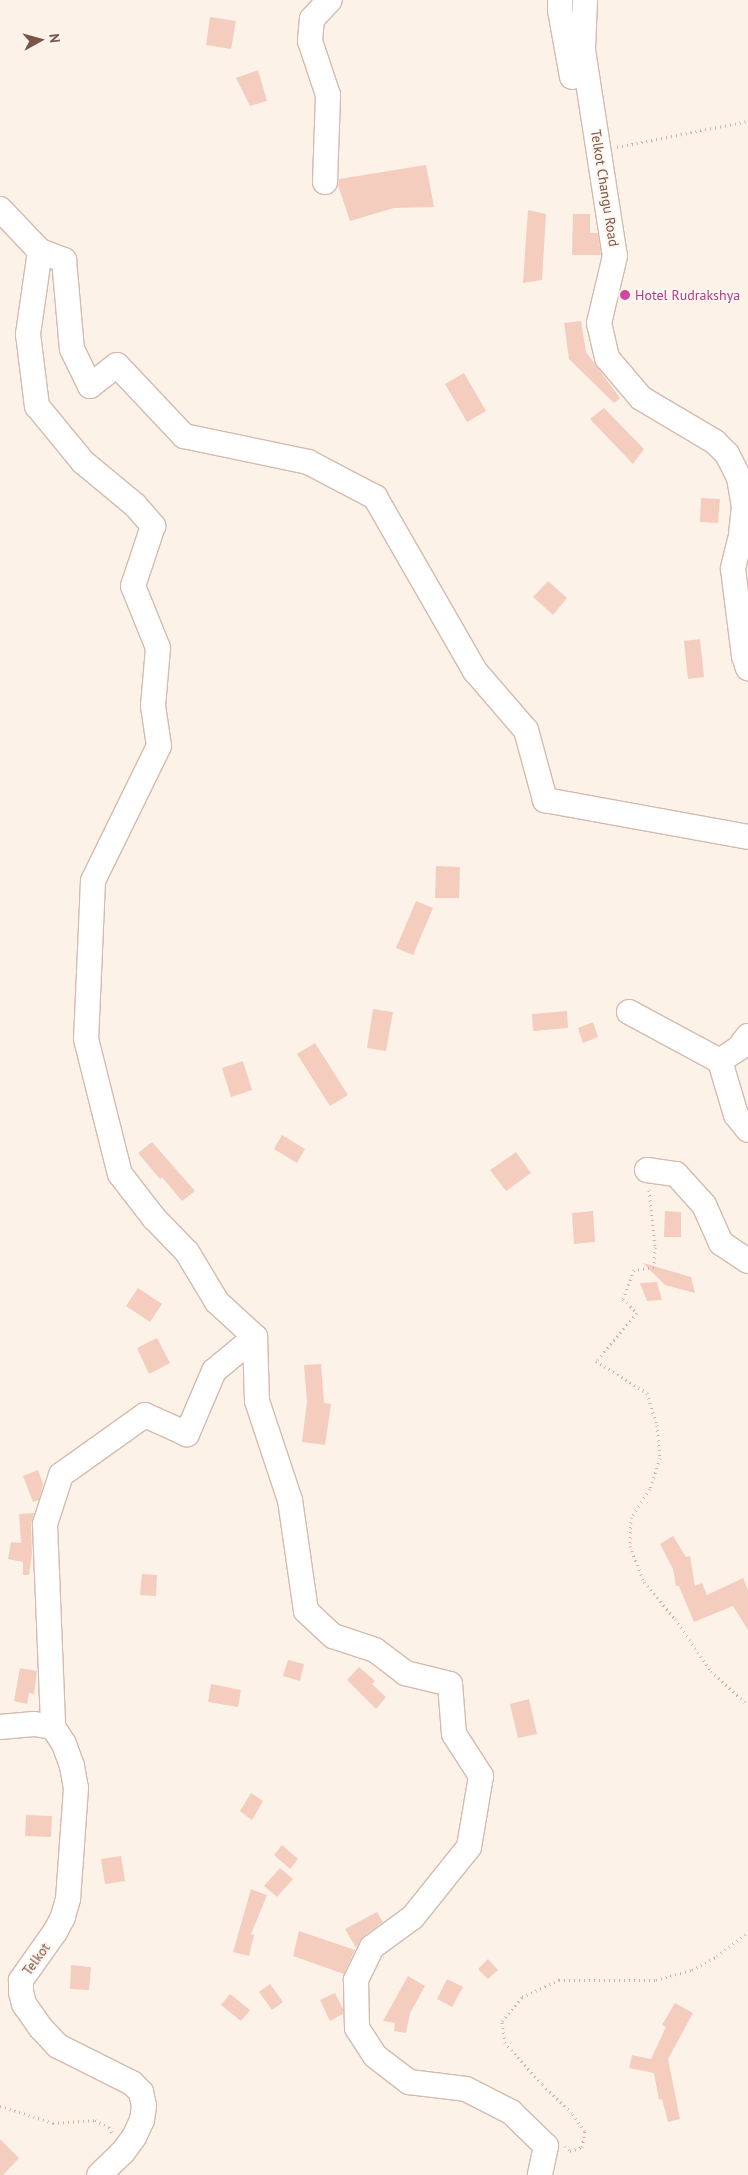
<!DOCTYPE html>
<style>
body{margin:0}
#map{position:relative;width:748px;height:2175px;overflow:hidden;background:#fdf2e8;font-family:"PT Sans",sans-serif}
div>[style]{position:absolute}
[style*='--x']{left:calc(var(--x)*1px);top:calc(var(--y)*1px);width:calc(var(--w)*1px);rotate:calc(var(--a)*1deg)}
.building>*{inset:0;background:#f4cdbe}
.path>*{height:3px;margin-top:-1.5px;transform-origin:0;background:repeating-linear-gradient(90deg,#daafa1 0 1px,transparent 0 5px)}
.roads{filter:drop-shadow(1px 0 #d3bbaf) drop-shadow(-1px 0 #d3bbaf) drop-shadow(0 1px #d3bbaf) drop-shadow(0 -1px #d3bbaf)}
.minor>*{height:24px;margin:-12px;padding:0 12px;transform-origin:12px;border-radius:12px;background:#fff}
.dots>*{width:14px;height:14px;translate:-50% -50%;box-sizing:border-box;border:2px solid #fff7ef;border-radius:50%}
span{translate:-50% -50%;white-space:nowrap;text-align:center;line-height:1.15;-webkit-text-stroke:4px #fff7ef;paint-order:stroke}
.street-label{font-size:14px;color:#79554a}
.hotel-label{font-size:14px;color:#b23c85}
.left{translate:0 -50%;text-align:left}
.north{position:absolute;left:15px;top:15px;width:50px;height:50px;-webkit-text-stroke:4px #fff7ef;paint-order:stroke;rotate:83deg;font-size:14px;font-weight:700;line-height:20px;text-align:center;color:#79554a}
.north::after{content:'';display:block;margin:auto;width:18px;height:22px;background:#79554a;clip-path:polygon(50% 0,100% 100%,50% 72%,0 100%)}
</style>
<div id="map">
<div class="building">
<i style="clip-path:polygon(210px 17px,236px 21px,231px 49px,206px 45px)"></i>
<i style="clip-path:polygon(258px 70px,267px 101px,250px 106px,236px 78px)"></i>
<i style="clip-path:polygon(426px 165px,434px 207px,394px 208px,350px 221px,338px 185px,339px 179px)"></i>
<i style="clip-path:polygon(528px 210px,546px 214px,542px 280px,523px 283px)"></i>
<i style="clip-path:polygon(573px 214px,590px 214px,590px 233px,598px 233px,601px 255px,572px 255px)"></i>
<i style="clip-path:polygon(581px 321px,586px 352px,620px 398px,614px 403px,569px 359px,564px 323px)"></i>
<i style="clip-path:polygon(464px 373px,486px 411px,467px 422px,445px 384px)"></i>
<i style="clip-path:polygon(604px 408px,644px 449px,633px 464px,590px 419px)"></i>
<i style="clip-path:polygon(701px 498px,720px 499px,718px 523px,700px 522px)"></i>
<i style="clip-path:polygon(548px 581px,567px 598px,553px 615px,533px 597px)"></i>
<i style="clip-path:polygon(700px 639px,704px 677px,688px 679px,684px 641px)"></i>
<i style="clip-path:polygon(436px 866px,460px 867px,459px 898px,435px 898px)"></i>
<i style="clip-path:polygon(416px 901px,433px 908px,413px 955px,396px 948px)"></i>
<i style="clip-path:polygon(373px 1009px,393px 1012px,386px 1051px,367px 1048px)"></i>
<i style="clip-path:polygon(567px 1011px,568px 1028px,533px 1031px,532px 1014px)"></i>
<i style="clip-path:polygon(593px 1022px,598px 1037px,583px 1043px,578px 1028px)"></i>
<i style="clip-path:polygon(315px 1043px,348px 1095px,330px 1106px,297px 1054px)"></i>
<i style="clip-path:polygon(243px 1061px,252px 1090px,231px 1097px,222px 1068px)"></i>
<i style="clip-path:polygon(282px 1135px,305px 1149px,297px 1163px,274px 1149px)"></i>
<i style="clip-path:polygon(152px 1142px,195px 1191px,182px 1201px,162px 1177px,160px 1179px,138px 1153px)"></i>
<i style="clip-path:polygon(516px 1152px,531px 1173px,506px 1191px,490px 1170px)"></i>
<i style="clip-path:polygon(593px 1211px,595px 1242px,574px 1244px,572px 1213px)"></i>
<i style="clip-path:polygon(665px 1211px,681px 1212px,681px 1237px,664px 1237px)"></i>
<i style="clip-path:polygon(643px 1263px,691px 1277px,695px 1293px,665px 1285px)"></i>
<i style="clip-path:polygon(657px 1282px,662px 1300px,647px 1301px,640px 1283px)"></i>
<i style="clip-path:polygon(138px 1288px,162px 1304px,150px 1322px,126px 1306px)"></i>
<i style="clip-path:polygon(157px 1338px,170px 1363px,149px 1374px,137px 1348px)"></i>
<i style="clip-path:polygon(321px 1364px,324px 1403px,331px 1404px,325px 1445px,302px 1442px,307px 1402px,304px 1365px)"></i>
<i style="clip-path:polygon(38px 1470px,43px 1484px,39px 1500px,33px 1502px,23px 1476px)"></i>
<i style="clip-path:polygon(34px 1513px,31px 1524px,32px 1554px,29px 1575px,23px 1575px,23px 1562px,8px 1559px,11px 1542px,21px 1543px,19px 1514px)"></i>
<i style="clip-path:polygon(673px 1536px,686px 1557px,690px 1556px,695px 1586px,702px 1583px,707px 1595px,743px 1578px,748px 1590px,748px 1630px,733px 1606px,694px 1622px,679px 1586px,676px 1586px,673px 1569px,660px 1544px)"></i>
<i style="clip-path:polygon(142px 1574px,157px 1575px,156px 1596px,140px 1595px)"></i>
<i style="clip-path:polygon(288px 1660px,304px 1664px,300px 1681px,283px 1676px)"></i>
<i style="clip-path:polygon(359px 1667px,375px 1681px,372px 1684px,386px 1697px,376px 1709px,347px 1680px)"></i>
<i style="clip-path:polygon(20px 1668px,37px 1671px,34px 1694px,29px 1693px,27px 1704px,14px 1701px)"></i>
<i style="clip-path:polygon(211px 1684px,241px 1690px,238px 1707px,208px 1702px)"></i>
<i style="clip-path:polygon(529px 1699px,537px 1734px,518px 1738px,510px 1704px)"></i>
<i style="clip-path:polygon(251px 1793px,263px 1801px,252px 1820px,240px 1811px)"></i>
<i style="clip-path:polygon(26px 1815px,52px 1816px,51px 1837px,25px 1836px)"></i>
<i style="clip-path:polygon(282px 1845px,298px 1859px,290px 1869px,274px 1855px)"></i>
<i style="clip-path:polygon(121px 1856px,125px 1881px,105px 1884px,101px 1859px)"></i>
<i style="clip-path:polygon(280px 1868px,293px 1879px,277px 1897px,264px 1886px)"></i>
<i style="clip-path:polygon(251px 1889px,267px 1895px,251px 1934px,254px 1935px,249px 1956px,233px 1952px)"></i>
<i style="clip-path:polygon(377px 1912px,383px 1922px,364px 1936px,356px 1948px,345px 1929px)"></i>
<i style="clip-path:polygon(299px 1931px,355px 1950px,344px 1974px,293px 1956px)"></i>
<i style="clip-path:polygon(488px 1959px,498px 1970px,488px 1979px,478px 1969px)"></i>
<i style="clip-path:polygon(71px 1965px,91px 1967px,89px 1990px,70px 1989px)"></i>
<i style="clip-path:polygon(408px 1976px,425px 1986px,410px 2013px,406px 2033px,394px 2031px,395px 2023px,383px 2021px)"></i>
<i style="clip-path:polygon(447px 1979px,463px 1987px,452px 2007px,437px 1999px)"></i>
<i style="clip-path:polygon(270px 1984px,283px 2002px,272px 2010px,259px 1992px)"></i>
<i style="clip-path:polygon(335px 1993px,343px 2009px,343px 2014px,330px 2021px,320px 2000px)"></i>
<i style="clip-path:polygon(230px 1994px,250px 2010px,241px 2021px,221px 2005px)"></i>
<i style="clip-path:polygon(675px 2003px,693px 2013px,668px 2059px,680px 2119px,668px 2122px,662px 2099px,659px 2100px,654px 2073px,629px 2068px,632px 2055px,651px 2059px,666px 2027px,662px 2025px)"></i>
<i style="clip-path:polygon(0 2139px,19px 2158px,3px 2175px,0 2175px)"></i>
</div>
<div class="path">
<i style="--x:617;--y:147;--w:134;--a:-11.2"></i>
<i style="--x:649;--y:1190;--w:57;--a:84"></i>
<i style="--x:655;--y:1247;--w:20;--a:93"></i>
<i style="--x:654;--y:1267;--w:20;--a:171"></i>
<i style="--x:634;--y:1270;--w:31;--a:111"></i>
<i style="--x:623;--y:1299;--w:20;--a:45"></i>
<i style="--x:637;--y:1313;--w:63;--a:130.5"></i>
<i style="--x:596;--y:1361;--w:60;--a:32.1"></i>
<i style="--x:647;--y:1393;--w:34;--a:73"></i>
<i style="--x:657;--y:1425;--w:33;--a:85"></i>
<i style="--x:660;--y:1458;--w:33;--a:108"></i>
<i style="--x:650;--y:1489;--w:34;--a:124"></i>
<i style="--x:631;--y:1517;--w:29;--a:92"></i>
<i style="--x:630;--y:1546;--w:39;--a:69"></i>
<i style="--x:644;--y:1582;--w:48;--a:50"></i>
<i style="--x:675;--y:1619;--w:63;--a:55.3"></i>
<i style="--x:711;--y:1671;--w:50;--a:42.6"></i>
<i style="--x:0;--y:2106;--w:56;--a:17.8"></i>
<i style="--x:53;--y:2123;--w:42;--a:-4.1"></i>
<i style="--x:95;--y:2120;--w:16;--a:27"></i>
<i style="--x:109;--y:2127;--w:8;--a:60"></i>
<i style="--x:565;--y:2146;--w:7;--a:45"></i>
<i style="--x:570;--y:2151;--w:13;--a:-18"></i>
<i style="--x:582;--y:2147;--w:16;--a:-79"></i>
<i style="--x:585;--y:2131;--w:22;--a:-126"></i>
<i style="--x:572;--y:2113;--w:42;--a:-136"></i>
<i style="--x:542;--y:2084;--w:55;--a:-132.1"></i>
<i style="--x:505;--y:2043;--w:22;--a:-98"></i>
<i style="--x:502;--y:2021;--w:31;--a:-50"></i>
<i style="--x:522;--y:1997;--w:41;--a:-24.7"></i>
<i style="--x:559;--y:1980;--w:97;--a:0"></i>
<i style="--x:656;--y:1980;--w:37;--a:-16"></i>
<i style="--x:692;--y:1970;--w:29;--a:-29"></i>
<i style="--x:717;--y:1956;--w:39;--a:-37"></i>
</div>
<div class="roads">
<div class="minor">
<i style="--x:560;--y:0;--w:10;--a:90"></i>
<i style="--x:560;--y:10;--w:68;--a:79.8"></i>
<i style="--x:585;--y:0;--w:50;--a:92.3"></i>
<i style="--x:583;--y:50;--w:208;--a:81.2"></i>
<i style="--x:615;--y:256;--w:69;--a:103.4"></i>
<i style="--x:599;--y:323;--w:36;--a:77"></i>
<i style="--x:607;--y:358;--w:52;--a:49.6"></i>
<i style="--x:641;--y:398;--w:86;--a:30.7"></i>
<i style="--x:715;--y:442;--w:17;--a:45"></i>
<i style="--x:727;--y:454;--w:27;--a:63"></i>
<i style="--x:739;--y:478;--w:28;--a:80"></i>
<i style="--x:744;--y:506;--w:30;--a:96"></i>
<i style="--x:741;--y:536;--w:34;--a:104"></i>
<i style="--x:733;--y:569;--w:88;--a:82.8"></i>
<i style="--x:744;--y:656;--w:13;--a:72"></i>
<i style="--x:325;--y:182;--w:87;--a:-88"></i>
<i style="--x:328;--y:95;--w:57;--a:-108.4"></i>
<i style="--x:310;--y:41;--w:22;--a:-85"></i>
<i style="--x:312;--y:19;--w:26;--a:-47"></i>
<i style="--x:0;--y:209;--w:58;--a:46.4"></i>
<i style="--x:40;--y:251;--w:26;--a:21"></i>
<i style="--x:64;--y:260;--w:89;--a:84.9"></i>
<i style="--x:72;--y:349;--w:41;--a:64.1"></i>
<i style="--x:90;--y:386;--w:34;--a:-38"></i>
<i style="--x:117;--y:365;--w:98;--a:46.7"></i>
<i style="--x:184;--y:436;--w:127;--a:11.8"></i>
<i style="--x:308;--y:462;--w:76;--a:27.6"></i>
<i style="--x:375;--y:497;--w:201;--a:60.1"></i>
<i style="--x:475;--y:671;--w:78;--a:49.2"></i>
<i style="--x:526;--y:730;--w:73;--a:74.8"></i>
<i style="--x:545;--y:800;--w:206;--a:10.3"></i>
<i style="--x:40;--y:251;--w:84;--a:98.2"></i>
<i style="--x:28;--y:334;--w:73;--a:82.9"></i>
<i style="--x:37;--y:406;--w:72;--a:50.6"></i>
<i style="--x:83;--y:462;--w:67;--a:39.6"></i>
<i style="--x:135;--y:505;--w:28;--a:49"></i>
<i style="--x:153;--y:526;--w:63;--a:108.4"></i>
<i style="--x:133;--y:586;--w:67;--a:68"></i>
<i style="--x:158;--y:648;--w:58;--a:94.9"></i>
<i style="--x:153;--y:706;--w:40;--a:81.5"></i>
<i style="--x:159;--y:746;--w:150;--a:116.1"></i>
<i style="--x:93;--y:881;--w:158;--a:92.5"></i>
<i style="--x:86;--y:1039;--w:139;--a:75.9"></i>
<i style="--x:120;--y:1174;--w:56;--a:52.3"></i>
<i style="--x:154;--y:1218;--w:47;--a:45.9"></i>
<i style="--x:187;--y:1252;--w:58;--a:59"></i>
<i style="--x:217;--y:1302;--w:52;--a:42.6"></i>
<i style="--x:255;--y:1337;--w:53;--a:140.3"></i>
<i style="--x:214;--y:1371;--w:69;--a:113.2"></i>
<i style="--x:187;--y:1434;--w:46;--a:-155.7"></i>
<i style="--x:145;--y:1415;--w:103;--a:144.5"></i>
<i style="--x:61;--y:1475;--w:52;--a:108.1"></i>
<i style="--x:45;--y:1524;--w:203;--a:87.7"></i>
<i style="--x:629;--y:1012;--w:103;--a:28.3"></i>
<i style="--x:748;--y:1036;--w:15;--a:127"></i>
<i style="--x:739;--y:1048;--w:23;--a:146"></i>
<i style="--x:720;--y:1061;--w:56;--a:73.5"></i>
<i style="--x:736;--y:1115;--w:19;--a:51"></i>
<i style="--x:647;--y:1170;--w:29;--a:8"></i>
<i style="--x:676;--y:1174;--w:42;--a:47.9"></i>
<i style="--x:704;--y:1205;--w:42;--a:65.9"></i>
<i style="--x:721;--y:1243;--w:32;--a:34"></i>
<i style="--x:255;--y:1337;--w:64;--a:88.2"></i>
<i style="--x:257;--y:1401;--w:104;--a:71.6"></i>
<i style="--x:290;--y:1500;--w:112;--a:81.8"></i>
<i style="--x:306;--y:1611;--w:37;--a:43"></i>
<i style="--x:333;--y:1636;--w:44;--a:18.4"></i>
<i style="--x:375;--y:1650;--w:38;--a:37"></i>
<i style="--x:405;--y:1673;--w:46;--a:13.7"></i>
<i style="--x:450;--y:1684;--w:50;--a:85.4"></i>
<i style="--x:454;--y:1734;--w:50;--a:57.3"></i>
<i style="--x:481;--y:1776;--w:72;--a:99.6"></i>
<i style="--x:469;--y:1847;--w:90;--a:128.7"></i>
<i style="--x:413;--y:1917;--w:51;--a:143.8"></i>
<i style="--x:372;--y:1947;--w:37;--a:116"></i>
<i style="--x:356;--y:1980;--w:48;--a:88.8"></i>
<i style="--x:357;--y:2028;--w:33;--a:57"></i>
<i style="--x:375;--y:2056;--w:43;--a:37.4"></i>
<i style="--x:409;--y:2082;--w:57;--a:7"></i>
<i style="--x:466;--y:2089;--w:51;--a:27.1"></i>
<i style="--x:511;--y:2112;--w:49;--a:44.2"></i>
<i style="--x:546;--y:2146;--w:30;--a:102"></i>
<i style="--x:0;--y:1727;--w:34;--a:-5"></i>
<i style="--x:34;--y:1724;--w:19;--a:9"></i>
<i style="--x:53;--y:1727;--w:20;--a:57"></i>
<i style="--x:64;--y:1744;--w:23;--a:70"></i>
<i style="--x:72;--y:1766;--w:22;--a:80"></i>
<i style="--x:76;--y:1788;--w:111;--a:94.1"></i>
<i style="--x:68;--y:1899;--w:19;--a:106"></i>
<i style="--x:63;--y:1917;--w:17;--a:118"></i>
<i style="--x:55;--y:1932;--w:59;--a:125.3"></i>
<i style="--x:21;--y:1980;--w:12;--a:90"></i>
<i style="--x:21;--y:1992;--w:12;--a:76"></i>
<i style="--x:24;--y:2004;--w:29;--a:55"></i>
<i style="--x:41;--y:2028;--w:25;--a:47"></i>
<i style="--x:58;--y:2046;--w:83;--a:26.6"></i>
<i style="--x:132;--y:2083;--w:13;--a:45"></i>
<i style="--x:141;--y:2092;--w:14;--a:78"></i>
<i style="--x:144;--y:2106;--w:14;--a:98"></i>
<i style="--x:142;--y:2120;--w:19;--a:115"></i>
<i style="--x:134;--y:2137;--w:19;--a:126"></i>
<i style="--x:123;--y:2152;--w:33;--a:136"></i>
</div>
</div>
<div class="dots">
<i style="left:625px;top:295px;background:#d1479c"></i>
</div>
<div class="street-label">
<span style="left:605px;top:188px;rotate:81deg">Telkot Changu Road</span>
<span style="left:36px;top:1959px;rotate:-54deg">Telkot</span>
</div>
<div class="hotel-label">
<span class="left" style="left:635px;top:295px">Hotel Rudrakshya</span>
</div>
<div class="north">N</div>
</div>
